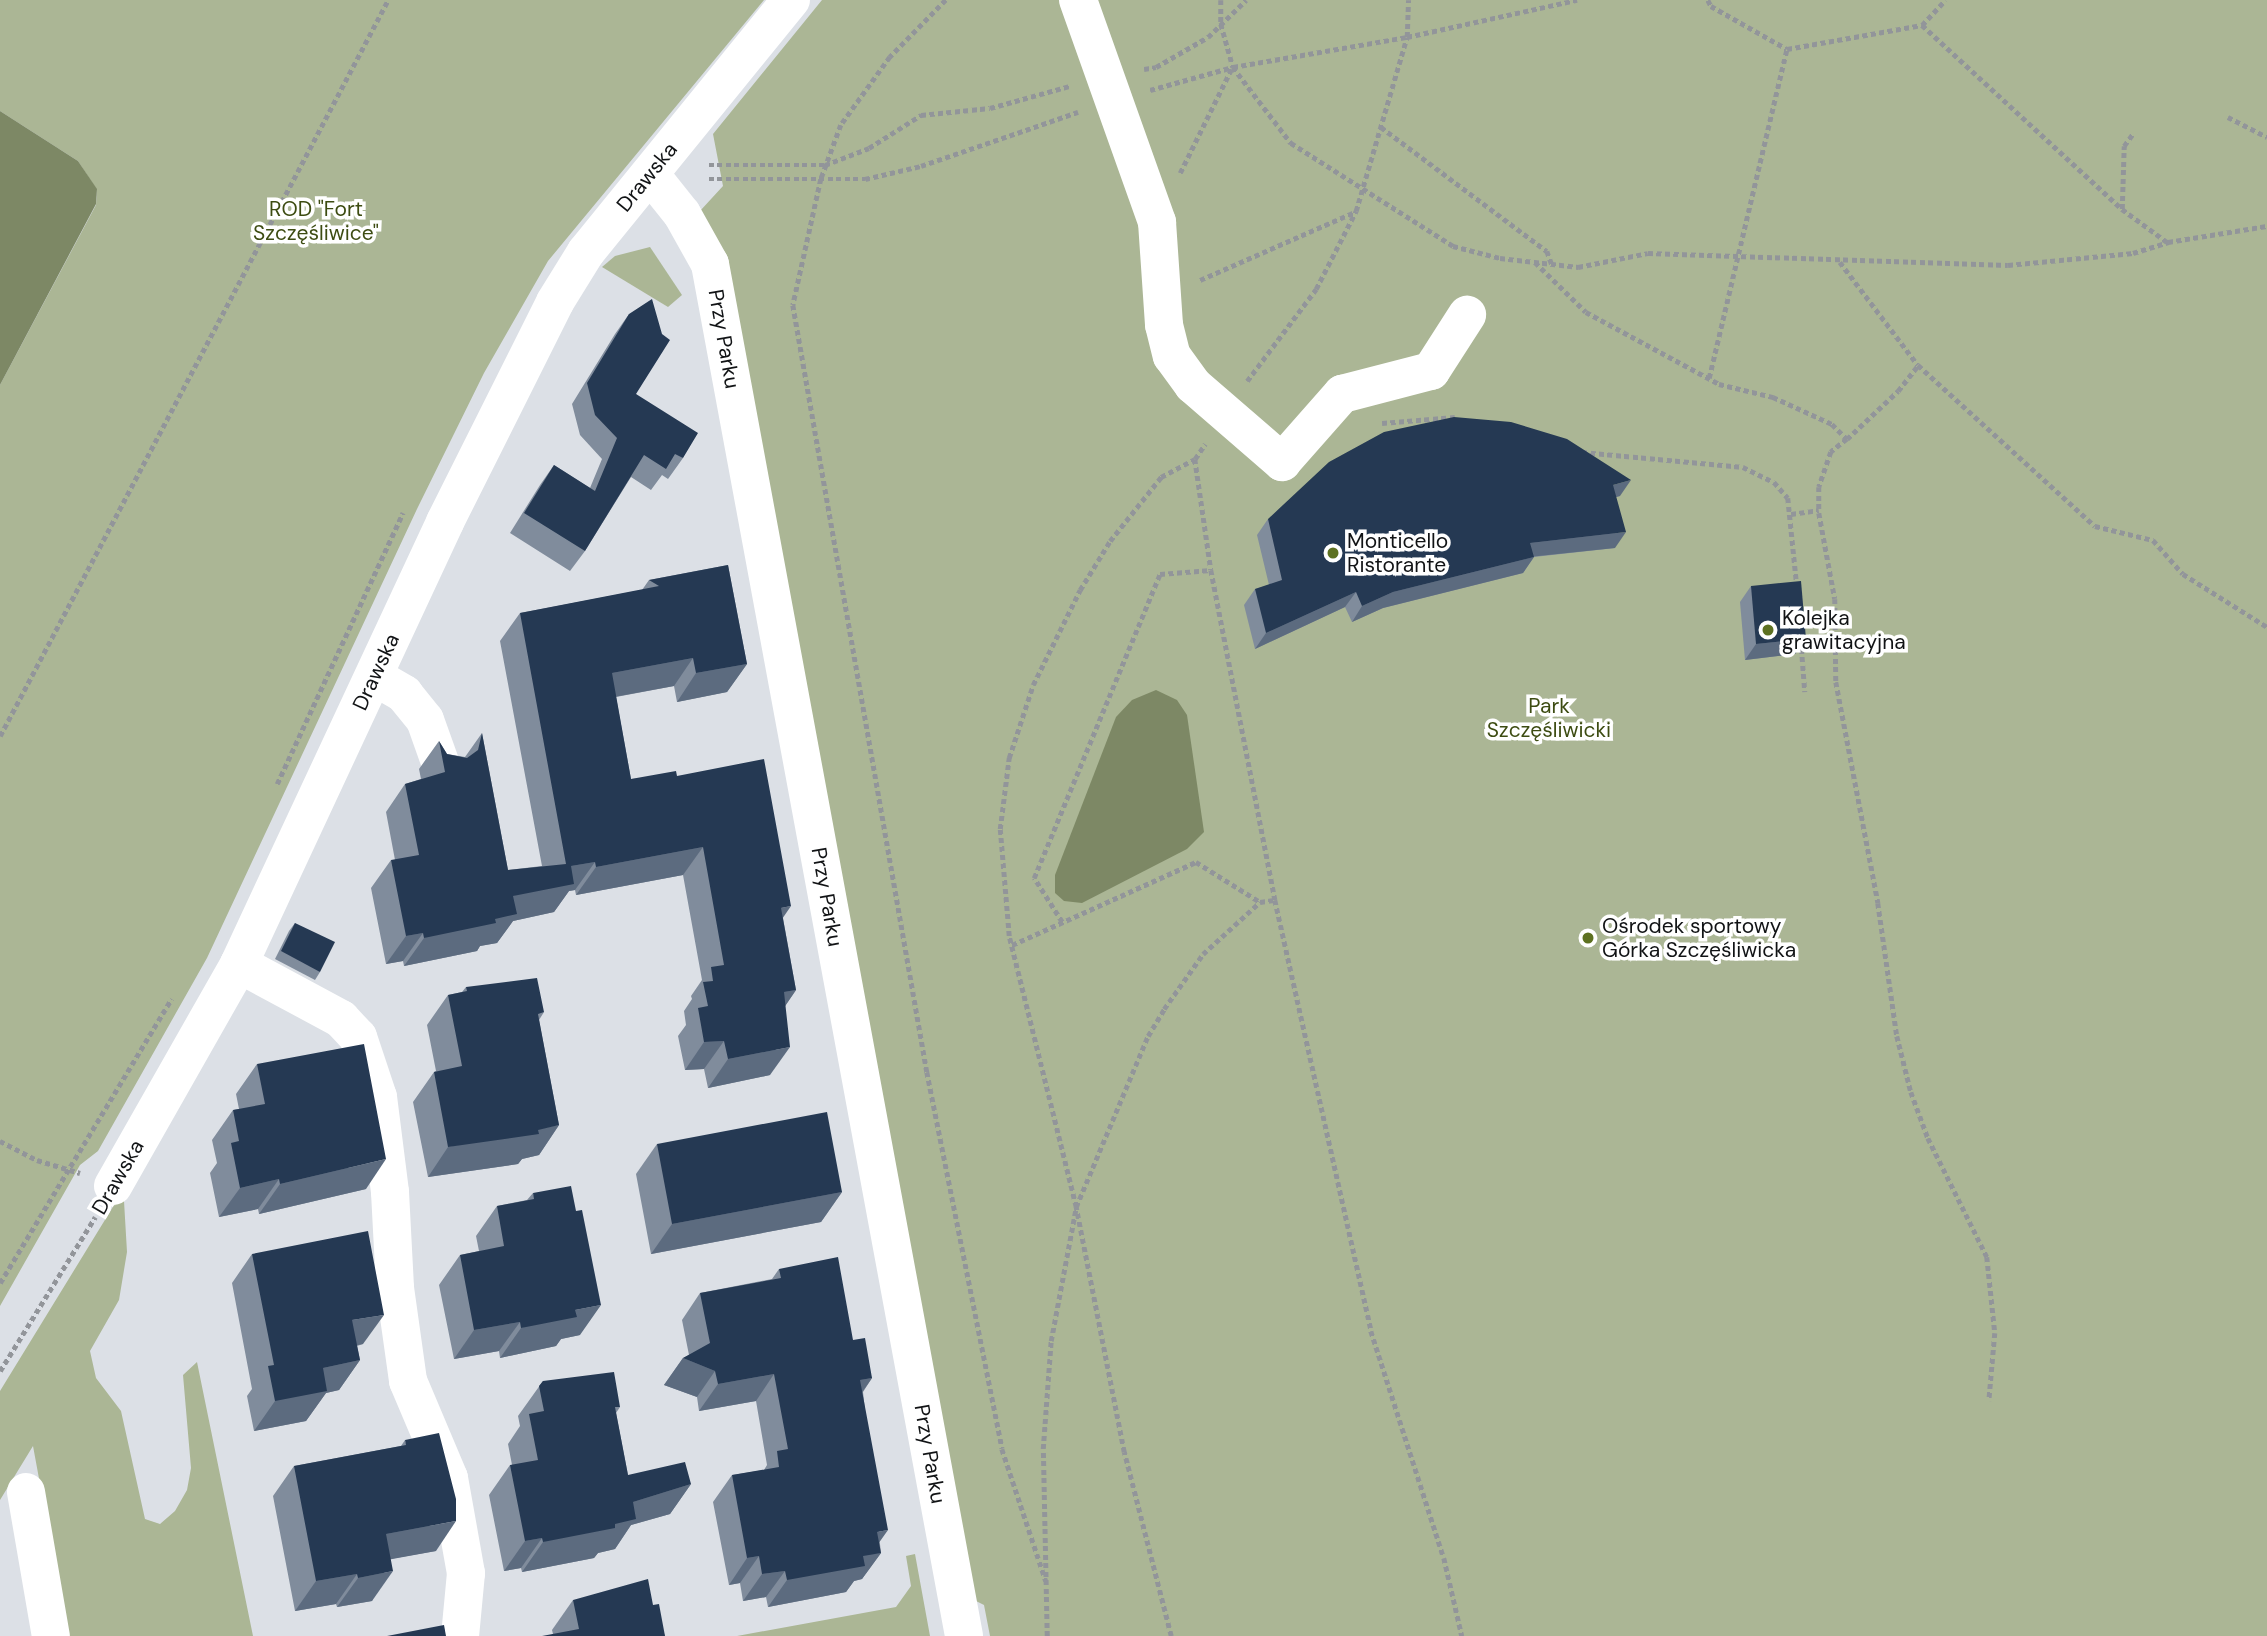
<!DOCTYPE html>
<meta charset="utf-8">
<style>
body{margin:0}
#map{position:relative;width:2267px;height:1636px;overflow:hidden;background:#dce0e6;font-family:"DM Sans",sans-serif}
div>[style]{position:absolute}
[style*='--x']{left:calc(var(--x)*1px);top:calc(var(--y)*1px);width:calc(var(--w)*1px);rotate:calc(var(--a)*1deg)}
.green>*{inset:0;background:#abb695}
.water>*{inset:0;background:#7d8865}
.path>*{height:4.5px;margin-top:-2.25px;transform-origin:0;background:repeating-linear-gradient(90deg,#92959a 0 5px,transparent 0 8.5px)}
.minor>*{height:38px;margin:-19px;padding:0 19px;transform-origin:19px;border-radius:19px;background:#fff}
.wall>*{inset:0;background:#808c9c}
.shaded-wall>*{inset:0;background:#5c6b7f}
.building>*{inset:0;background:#253953}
.dots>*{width:19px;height:19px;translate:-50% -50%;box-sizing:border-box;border:4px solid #fff;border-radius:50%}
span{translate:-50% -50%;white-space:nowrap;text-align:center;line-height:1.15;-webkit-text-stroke:7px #fff;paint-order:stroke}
.street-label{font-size:21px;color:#111315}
.park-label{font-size:21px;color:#3d4c12}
.poi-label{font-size:21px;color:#111315}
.left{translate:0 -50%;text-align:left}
</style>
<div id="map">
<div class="green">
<i style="clip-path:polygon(0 0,764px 0,548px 261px,484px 373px,417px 509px,207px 958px,98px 1151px,80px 1165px,0 1306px,0 385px,96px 205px,97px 190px,78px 161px,0 111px)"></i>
<i style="clip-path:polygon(822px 0,2267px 0,2267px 1636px,990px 1636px,984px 1605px,974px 1600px,700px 211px,723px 186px,713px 134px)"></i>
<i style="clip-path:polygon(650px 247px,682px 295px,668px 307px,602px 267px,615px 256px)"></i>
<i style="clip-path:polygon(119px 1197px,124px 1201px,127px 1252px,119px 1300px,90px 1351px,96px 1378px,121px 1411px,145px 1519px,160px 1524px,175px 1511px,187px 1490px,191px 1468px,183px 1375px,197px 1362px,253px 1636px,68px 1636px,33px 1446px,0 1500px,0 1391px)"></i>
<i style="clip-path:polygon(915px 1554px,930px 1636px,737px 1636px,896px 1607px,911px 1586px,906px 1556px)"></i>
</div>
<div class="water">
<i style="clip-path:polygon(0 111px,78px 161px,97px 189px,96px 204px,0 385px)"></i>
<i style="clip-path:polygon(1156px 690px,1177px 700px,1187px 715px,1204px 832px,1187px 849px,1082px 903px,1064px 901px,1055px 893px,1055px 875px,1116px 717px,1132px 700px)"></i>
</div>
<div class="path">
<i style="--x:946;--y:0;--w:80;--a:134.5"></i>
<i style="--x:890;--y:57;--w:84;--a:125.8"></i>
<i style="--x:841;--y:125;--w:58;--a:110.3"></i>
<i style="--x:821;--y:179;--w:129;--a:102.5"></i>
<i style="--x:793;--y:305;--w:779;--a:80.09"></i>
<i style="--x:927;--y:1072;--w:384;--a:78.7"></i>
<i style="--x:1002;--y:1449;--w:139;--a:71.6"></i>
<i style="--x:1221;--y:0;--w:24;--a:90"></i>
<i style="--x:1221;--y:24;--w:45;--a:74.4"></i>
<i style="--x:1233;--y:67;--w:96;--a:52.7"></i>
<i style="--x:1291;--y:143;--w:192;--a:32.4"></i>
<i style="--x:1453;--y:246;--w:49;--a:14.3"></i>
<i style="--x:1500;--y:258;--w:79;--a:6.6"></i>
<i style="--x:1578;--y:267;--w:71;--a:-11.3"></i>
<i style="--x:1648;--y:253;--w:360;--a:1.9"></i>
<i style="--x:2008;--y:265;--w:126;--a:-5.5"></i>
<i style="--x:2133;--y:253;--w:37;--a:-17"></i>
<i style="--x:2168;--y:242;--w:100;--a:-9.2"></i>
<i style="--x:1708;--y:0;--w:7;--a:63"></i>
<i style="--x:1711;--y:6;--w:87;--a:29.5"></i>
<i style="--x:1787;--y:49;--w:137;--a:-10.1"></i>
<i style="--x:1922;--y:25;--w:272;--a:42.6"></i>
<i style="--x:2122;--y:209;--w:56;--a:36.3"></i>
<i style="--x:1922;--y:25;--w:34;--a:-47"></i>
<i style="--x:1144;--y:69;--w:12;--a:-9"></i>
<i style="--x:1156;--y:67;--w:60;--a:-30"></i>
<i style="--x:1208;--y:37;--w:53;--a:-44.2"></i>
<i style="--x:1150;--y:90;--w:86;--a:-15.5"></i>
<i style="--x:1233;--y:67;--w:177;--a:-9.8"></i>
<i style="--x:1407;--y:37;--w:174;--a:-12.3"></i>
<i style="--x:2228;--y:117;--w:44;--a:27.1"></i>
<i style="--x:1381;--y:127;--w:207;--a:36.8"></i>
<i style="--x:1547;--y:251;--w:15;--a:70"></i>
<i style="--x:709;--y:165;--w:116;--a:0"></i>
<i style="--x:825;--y:165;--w:47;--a:-21.1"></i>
<i style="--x:869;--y:148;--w:62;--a:-32.4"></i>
<i style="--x:921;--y:115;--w:69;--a:-5.8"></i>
<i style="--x:990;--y:108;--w:83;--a:-15.4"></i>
<i style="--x:1180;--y:173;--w:117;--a:-63.7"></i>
<i style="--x:709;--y:179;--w:156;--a:0"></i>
<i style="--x:865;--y:179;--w:57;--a:-13.1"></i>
<i style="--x:921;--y:166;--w:166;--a:-19"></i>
<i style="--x:2122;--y:209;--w:63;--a:-88.2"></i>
<i style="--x:2124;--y:146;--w:14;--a:-54"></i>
<i style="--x:1535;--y:262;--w:71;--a:44.4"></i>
<i style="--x:1586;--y:312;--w:151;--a:28.4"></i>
<i style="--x:1719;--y:384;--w:56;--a:13.5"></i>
<i style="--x:1773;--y:397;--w:65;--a:24.6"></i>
<i style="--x:1832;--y:424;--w:21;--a:45"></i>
<i style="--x:1847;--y:439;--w:21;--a:141"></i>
<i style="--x:1831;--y:452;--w:37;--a:109"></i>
<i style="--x:1819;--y:487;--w:26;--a:90"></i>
<i style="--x:1819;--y:513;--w:87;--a:79.5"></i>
<i style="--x:1835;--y:599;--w:83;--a:89.3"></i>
<i style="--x:1836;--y:682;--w:225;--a:79.2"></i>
<i style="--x:1878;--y:903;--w:134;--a:81.9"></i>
<i style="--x:1897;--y:1036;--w:58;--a:76"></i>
<i style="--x:1911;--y:1092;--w:49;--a:69.7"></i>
<i style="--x:1928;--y:1138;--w:133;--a:63.6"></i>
<i style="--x:1987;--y:1257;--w:76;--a:84"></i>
<i style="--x:1995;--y:1333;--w:68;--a:95"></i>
<i style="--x:1840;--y:262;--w:129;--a:52.9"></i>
<i style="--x:1918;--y:365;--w:239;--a:42.3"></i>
<i style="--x:2095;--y:526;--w:60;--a:13.6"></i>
<i style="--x:2153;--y:540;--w:45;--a:48.6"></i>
<i style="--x:2183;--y:574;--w:99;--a:32.2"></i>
<i style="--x:1200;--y:280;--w:169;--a:-23.7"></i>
<i style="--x:1709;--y:378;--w:338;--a:-76.7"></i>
<i style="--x:1247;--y:381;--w:115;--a:-53.1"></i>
<i style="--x:1316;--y:289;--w:88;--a:-62.9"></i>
<i style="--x:1356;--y:211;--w:181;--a:-73.7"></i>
<i style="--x:1407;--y:37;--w:37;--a:-88"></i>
<i style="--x:1382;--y:423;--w:73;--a:-4.7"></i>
<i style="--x:1847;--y:439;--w:70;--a:-43.3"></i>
<i style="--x:1898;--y:391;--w:33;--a:-52"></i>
<i style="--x:1582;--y:452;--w:162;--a:5.3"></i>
<i style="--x:1743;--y:467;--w:34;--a:26"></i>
<i style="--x:1774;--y:482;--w:21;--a:49"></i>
<i style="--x:1788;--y:498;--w:88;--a:84.2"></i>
<i style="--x:1195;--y:459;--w:112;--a:81.8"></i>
<i style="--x:1211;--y:570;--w:336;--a:79"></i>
<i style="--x:1275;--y:900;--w:442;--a:77.4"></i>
<i style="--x:1371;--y:1331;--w:238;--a:72.2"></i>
<i style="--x:1444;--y:1558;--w:80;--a:77"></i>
<i style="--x:1791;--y:514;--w:28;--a:-8"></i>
<i style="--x:1801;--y:640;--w:52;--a:85.6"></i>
<i style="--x:0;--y:736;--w:832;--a:-62.2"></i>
<i style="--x:277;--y:784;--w:299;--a:-65.1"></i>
<i style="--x:1062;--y:922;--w:52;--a:-122.5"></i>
<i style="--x:1034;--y:878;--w:329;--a:-67.5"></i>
<i style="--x:1160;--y:574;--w:51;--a:-4.5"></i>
<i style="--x:1012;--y:945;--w:202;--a:-24.3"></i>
<i style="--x:1196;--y:862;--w:75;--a:32"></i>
<i style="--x:0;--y:1141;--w:42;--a:27.2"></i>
<i style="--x:37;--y:1160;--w:45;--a:16.8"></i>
<i style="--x:0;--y:1283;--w:332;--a:-58.9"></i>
<i style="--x:0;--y:1371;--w:181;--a:-58.3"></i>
<i style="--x:1047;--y:1636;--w:187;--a:-91.2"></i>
<i style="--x:1043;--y:1449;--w:108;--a:-85.8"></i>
<i style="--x:1051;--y:1341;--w:136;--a:-79.4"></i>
<i style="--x:1076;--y:1207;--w:186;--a:-67.2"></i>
<i style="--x:1148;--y:1036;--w:31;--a:-59"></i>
<i style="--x:1164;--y:1009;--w:67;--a:-54.7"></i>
<i style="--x:1203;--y:954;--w:77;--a:-42.4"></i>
<i style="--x:1260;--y:902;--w:15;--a:-8"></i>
<i style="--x:1171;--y:1636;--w:190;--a:-104.3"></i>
<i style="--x:1124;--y:1452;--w:250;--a:-101.1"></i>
<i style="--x:1076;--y:1207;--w:279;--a:-103.9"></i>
<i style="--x:1009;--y:936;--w:107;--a:-94.8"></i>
<i style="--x:1000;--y:829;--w:72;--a:-82.8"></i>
<i style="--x:1009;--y:758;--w:77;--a:-71.8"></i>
<i style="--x:1033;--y:685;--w:106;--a:-63.7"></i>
<i style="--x:1080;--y:590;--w:57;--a:-58.5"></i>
<i style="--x:1110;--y:541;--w:82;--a:-51.4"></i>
<i style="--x:1161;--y:477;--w:38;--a:-28"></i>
<i style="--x:1195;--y:459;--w:18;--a:-56"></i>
</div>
<div class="minor">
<i style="--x:1078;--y:0;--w:236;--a:70.4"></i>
<i style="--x:1157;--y:222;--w:103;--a:86.1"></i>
<i style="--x:1164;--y:325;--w:32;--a:76"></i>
<i style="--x:1172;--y:356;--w:36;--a:54"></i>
<i style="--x:1193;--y:385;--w:118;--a:40.9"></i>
<i style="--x:1282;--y:462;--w:91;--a:-48.6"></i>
<i style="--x:1342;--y:394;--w:92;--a:-14.5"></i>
<i style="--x:1431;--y:371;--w:67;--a:-57.3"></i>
<i style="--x:650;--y:174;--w:51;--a:51.3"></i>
<i style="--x:682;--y:214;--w:57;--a:60.8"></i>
<i style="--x:710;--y:264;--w:1395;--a:79.51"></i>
<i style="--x:375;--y:677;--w:34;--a:30"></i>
<i style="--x:404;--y:694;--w:33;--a:51"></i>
<i style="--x:425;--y:720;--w:48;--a:70.4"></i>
<i style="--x:239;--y:964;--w:116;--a:28.3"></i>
<i style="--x:341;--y:1019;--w:25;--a:47"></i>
<i style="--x:358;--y:1037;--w:63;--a:71.6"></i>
<i style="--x:378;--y:1097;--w:96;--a:82.8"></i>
<i style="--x:390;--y:1192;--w:96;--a:87"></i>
<i style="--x:395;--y:1288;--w:94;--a:82"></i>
<i style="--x:408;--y:1381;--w:105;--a:67.1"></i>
<i style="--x:449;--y:1478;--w:97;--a:79.9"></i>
<i style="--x:466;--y:1573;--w:63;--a:95.4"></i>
<i style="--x:113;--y:1186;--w:255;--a:-60.4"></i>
<i style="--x:239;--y:964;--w:488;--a:-65"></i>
<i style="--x:445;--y:522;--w:246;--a:-63.4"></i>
<i style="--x:555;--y:302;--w:59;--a:-58.2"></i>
<i style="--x:586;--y:252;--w:325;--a:-50.9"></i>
<i style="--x:26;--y:1492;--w:146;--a:80.2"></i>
</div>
<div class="wall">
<i style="clip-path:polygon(629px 314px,636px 394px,683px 458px,668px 479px,662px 475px,651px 490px,631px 477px,585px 551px,570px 571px,510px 533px,540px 485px,554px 465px,590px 488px,602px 459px,580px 435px,572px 404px,615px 334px)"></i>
<i style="clip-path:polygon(1620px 496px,1616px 497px,1615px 548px,1534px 557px,1523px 573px,1383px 608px,1352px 622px,1345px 607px,1255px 649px,1244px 605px,1255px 589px,1269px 585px,1257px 535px,1268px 519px)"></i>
<i style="clip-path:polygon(728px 565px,747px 664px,727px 692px,677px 702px,674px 686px,616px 697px,631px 779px,677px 776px,783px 918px,796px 990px,785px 1006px,770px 1075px,708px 1088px,704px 1069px,685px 1070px,678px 1036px,686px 1025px,684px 1011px,692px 999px,691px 996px,702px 980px,683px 875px,576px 895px,575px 890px,569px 891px,554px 912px,513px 921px,497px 943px,480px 946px,477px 951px,404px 966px,403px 961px,386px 964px,371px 888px,391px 860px,395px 860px,386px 812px,405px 784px,421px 779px,419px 769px,439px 741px,447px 754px,465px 757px,482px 733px,508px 870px,542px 866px,500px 641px,520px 613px,642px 590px,649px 580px)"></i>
<i style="clip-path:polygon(1751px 586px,1806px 639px,1795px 654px,1745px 660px,1740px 602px)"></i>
<i style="clip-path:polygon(295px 923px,320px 972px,315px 980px,275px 959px,289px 931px)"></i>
<i style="clip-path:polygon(466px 987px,544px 1012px,539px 1020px,559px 1125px,539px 1155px,522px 1159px,518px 1164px,428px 1177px,413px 1102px,434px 1072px,436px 1071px,427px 1025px,448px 995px,462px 992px)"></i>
<i style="clip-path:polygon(257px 1064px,366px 1189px,259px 1214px,258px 1209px,219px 1217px,210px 1173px,217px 1163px,212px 1140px,233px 1110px,239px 1109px,236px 1094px)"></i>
<i style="clip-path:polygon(657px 1144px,842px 1192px,821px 1222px,651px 1254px,636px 1174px)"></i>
<i style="clip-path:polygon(533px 1193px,580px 1335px,561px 1339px,556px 1346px,500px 1358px,499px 1351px,454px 1359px,439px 1285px,460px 1255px,479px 1251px,476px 1236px,497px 1206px,527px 1200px)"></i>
<i style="clip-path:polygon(252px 1254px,363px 1344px,357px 1346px,360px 1360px,339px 1390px,326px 1393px,306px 1421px,254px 1431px,247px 1396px,252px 1389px,232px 1283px)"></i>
<i style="clip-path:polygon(779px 1269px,853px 1340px,872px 1378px,863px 1392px,881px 1553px,862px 1579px,854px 1581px,846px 1592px,768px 1607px,766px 1597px,743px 1601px,740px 1583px,729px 1585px,713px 1502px,732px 1475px,764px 1470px,767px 1465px,756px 1401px,699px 1411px,697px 1397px,664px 1385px,683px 1358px,689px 1355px,682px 1320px,700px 1293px,772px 1279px)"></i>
<i style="clip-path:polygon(543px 1381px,620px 1407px,616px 1413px,628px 1475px,691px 1484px,670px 1514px,631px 1525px,615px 1549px,598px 1553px,594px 1558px,522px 1572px,521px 1568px,504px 1571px,489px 1495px,510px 1465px,512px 1465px,508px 1444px,520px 1426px,518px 1416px)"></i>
<i style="clip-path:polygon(405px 1440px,436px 1551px,390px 1559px,372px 1601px,337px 1607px,336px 1604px,295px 1611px,273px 1496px,294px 1466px,401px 1446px)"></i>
<i style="clip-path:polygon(573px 1600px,653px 1605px,665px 1636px,553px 1634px,552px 1630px)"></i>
</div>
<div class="shaded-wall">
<i style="clip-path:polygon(1631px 480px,1620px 496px,1602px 501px,1613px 485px)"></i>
<i style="clip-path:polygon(1626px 532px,1615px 548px,1520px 558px,1530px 543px)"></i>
<i style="clip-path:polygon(1534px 557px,1523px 573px,1383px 608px,1352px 622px,1362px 606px,1393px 592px)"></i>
<i style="clip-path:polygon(1356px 592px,1345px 607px,1255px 649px,1266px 633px)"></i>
<i style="clip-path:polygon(1806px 639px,1795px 654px,1745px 660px,1756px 644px)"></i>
<i style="clip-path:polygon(693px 658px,674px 686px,592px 701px,612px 673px)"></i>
<i style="clip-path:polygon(747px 664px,727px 692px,677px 702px,696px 673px)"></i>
<i style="clip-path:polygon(703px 847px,683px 875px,576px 895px,596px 867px)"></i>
<i style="clip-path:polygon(595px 862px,575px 890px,569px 891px,554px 912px,513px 921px,497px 943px,480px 946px,477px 951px,404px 966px,424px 938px,513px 896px,571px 866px)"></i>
<i style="clip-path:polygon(791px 906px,771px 935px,781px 908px)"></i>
<i style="clip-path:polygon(423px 933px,403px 961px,386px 964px,406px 936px)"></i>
<i style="clip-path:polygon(796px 990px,777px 1018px,784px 992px)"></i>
<i style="clip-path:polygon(724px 1041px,704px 1069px,685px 1070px,704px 1042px)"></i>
<i style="clip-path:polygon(790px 1047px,770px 1075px,708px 1088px,728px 1059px)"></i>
<i style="clip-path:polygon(559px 1125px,539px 1155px,522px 1159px,518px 1164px,428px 1177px,448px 1147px)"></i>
<i style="clip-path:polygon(386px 1159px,366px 1189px,259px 1214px,280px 1184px)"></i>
<i style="clip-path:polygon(279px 1179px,258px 1209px,219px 1217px,240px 1188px)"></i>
<i style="clip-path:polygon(842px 1192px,821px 1222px,651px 1254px,672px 1224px)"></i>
<i style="clip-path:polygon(601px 1305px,580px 1335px,561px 1339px,556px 1346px,500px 1358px,521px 1328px,575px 1310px)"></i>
<i style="clip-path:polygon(384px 1315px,363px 1344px,331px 1350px,352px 1320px)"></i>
<i style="clip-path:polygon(520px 1322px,499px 1351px,454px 1359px,474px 1330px)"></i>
<i style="clip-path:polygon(683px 1358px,715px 1371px,697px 1397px,664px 1385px)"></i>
<i style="clip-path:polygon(360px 1360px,339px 1390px,326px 1393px,306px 1421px,254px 1431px,275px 1401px,323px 1368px)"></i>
<i style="clip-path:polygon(774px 1374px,756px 1401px,699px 1411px,718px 1384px)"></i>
<i style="clip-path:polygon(872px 1378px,854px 1404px,860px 1380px)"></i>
<i style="clip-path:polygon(691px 1484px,670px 1514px,631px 1525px,615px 1549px,598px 1553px,594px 1558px,522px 1572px,543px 1542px,633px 1502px)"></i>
<i style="clip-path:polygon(456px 1521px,436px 1551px,365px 1564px,386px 1534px)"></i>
<i style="clip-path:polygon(888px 1530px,871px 1554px,881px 1553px,862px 1579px,854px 1581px,846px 1592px,768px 1607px,787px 1580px,877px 1532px)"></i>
<i style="clip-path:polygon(542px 1538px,521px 1568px,504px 1571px,525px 1541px)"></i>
<i style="clip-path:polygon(759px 1556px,740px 1583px,729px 1585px,747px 1558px)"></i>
<i style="clip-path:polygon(393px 1571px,372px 1601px,337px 1607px,358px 1578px)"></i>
<i style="clip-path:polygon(785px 1571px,766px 1597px,743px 1601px,762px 1574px)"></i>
<i style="clip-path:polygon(357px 1574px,336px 1604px,295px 1611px,316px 1581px)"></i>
</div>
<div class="building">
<i style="clip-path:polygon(652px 299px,662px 334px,670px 340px,636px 394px,698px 433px,683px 458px,675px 454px,666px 469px,644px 455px,585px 551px,524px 513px,554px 465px,595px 491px,617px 438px,595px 415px,587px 383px,629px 314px)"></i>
<i style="clip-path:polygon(1454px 417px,1511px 422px,1567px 439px,1631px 480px,1613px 485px,1626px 532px,1530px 543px,1534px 557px,1393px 592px,1362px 606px,1356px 592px,1266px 633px,1255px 589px,1282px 580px,1268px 519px,1329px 462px,1384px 432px)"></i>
<i style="clip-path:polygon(728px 565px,747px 664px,696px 673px,693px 658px,612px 673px,631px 779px,676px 771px,677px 776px,764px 759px,791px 906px,781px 908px,796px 990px,784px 992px,790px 1047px,728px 1059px,724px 1041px,704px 1042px,698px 1008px,708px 1006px,703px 982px,713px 981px,711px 967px,724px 965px,703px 847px,596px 867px,595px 862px,571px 866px,574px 884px,513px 896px,517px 914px,495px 919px,496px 923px,424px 938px,423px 933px,406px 936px,391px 860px,419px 855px,405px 784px,445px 772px,439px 741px,447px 754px,467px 758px,478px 750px,482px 733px,508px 870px,566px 864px,520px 613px,659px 586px,649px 580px)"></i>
<i style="clip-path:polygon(1801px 581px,1806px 639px,1756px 644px,1751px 586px)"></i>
<i style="clip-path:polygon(295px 923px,335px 942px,320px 972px,281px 951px)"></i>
<i style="clip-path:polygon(537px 978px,544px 1012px,538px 1014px,559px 1125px,538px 1130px,539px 1134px,448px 1147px,434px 1072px,462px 1066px,448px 995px,467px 991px,466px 987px)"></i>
<i style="clip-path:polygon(364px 1044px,386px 1159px,280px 1184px,279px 1179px,240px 1188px,231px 1143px,239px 1141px,233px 1110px,265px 1104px,257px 1064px)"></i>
<i style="clip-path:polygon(827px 1112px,842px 1192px,672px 1224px,657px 1144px)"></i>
<i style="clip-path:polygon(571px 1186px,576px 1211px,582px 1210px,601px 1305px,575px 1310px,577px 1317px,521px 1328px,520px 1322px,474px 1330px,460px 1255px,504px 1246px,497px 1206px,534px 1199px,533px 1193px)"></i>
<i style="clip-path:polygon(368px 1231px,384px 1315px,352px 1320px,360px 1360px,323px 1368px,327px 1391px,275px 1401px,268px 1366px,274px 1365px,252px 1254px)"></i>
<i style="clip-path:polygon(838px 1257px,853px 1340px,865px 1338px,872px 1378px,860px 1380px,888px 1530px,877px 1532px,881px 1553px,863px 1556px,865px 1566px,787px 1580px,785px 1571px,762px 1574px,759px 1556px,747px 1558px,732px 1475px,779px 1467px,777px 1451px,788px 1449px,774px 1374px,718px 1384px,715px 1371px,683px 1358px,710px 1343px,700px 1293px,781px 1278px,779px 1269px)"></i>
<i style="clip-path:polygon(614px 1372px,620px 1407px,615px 1407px,628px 1475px,685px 1462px,691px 1484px,633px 1502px,636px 1519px,615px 1524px,615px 1528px,543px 1542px,542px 1538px,525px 1541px,510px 1465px,538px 1460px,529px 1414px,544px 1411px,539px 1386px,543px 1381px)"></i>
<i style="clip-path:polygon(439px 1433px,456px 1499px,456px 1521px,386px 1534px,393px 1571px,358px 1578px,357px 1574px,316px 1581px,294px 1466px,406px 1445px,405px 1440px)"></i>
<i style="clip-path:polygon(648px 1579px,653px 1605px,659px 1604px,665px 1636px,542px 1636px,579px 1629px,573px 1600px)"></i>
<i style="clip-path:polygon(444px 1625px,446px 1636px,387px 1636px)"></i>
</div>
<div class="dots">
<i style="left:1333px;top:553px;background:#5d7121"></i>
<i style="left:1768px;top:630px;background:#5d7121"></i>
<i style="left:1588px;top:938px;background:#5d7121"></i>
</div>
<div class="street-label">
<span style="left:647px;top:177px;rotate:-51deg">Drawska</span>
<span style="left:724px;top:339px;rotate:80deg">Przy Parku</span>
<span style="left:376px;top:672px;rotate:-65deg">Drawska</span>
<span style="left:827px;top:897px;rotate:80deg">Przy Parku</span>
<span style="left:118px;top:1177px;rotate:-60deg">Drawska</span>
<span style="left:930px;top:1454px;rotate:80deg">Przy Parku</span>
</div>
<div class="park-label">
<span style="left:316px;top:221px">ROD "Fort<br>Szczęśliwice"</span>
<span style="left:1549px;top:718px">Park<br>Szczęśliwicki</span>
</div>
<div class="poi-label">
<span class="left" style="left:1347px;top:553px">Monticello<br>Ristorante</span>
<span class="left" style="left:1782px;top:630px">Kolejka<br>grawitacyjna</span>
<span class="left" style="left:1602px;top:938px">Ośrodek sportowy<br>Górka Szczęśliwicka</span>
</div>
</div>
